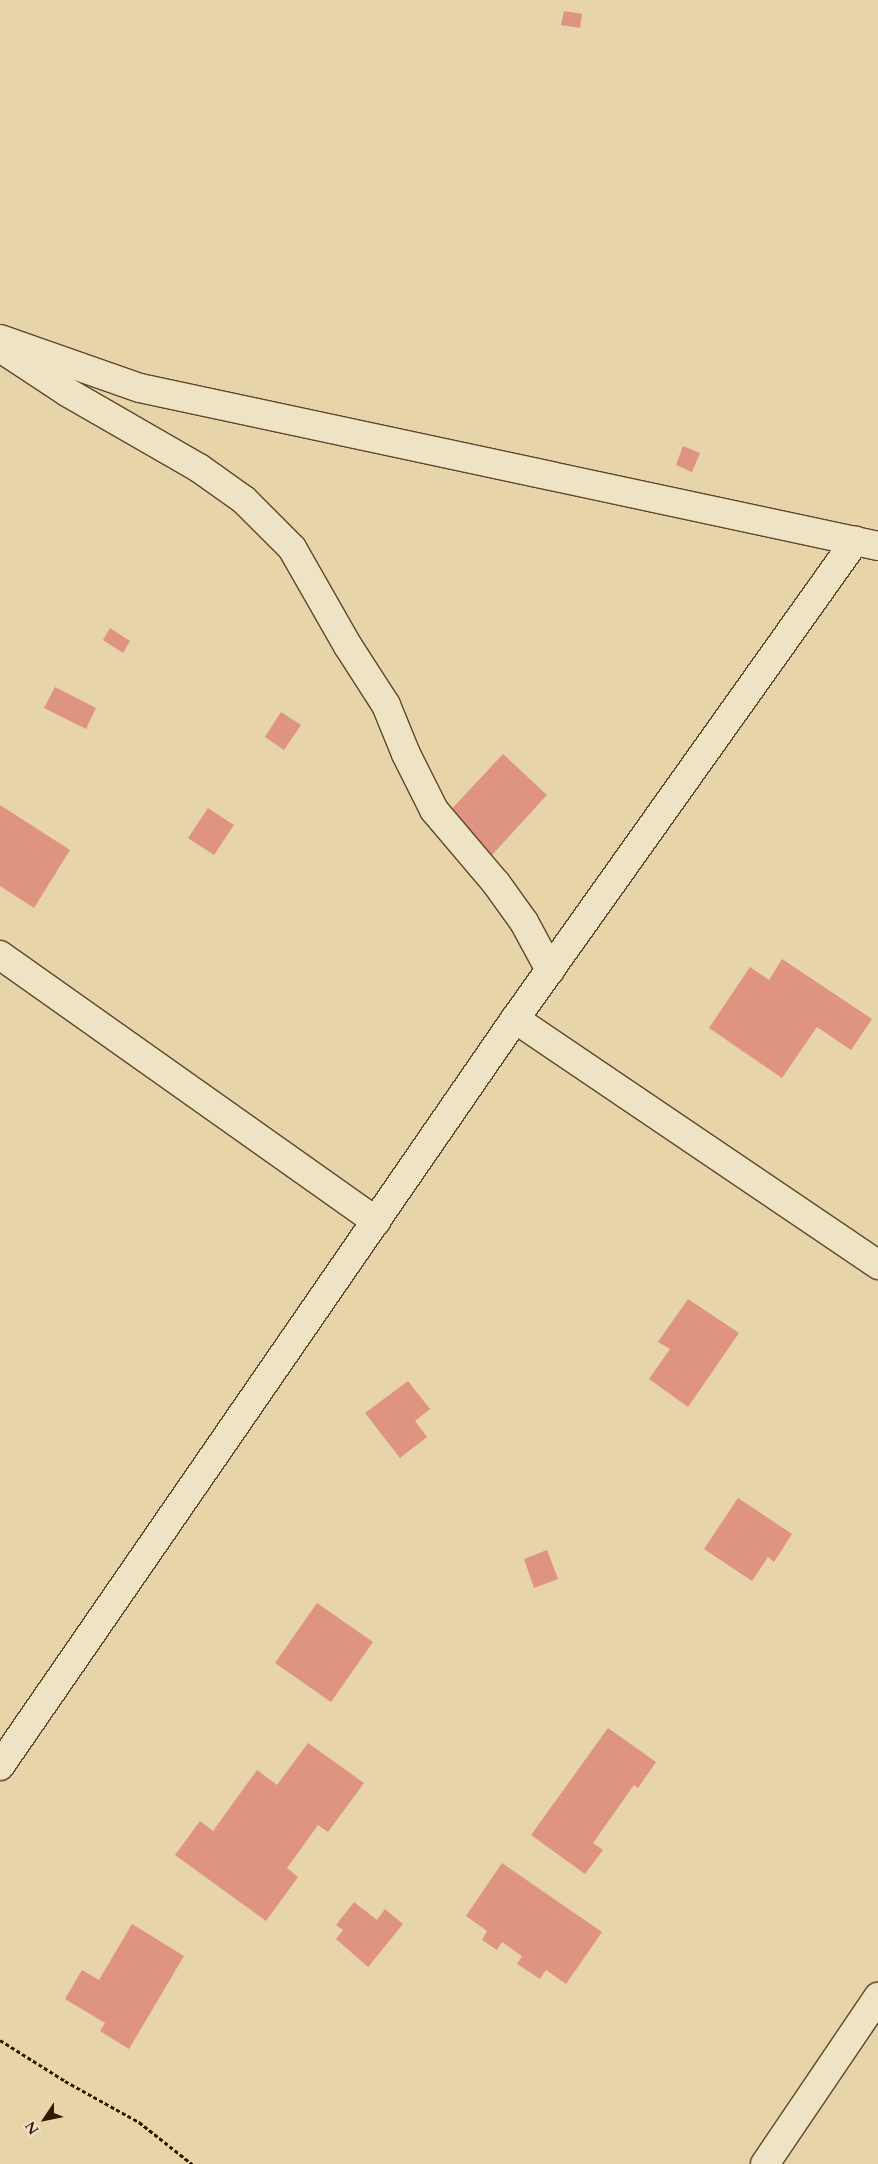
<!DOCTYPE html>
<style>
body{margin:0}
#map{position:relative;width:878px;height:2164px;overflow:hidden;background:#e7d4a8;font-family:Cardo,serif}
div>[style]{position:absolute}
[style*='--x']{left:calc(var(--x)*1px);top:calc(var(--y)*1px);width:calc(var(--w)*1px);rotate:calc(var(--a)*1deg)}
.building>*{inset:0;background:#df9381}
.path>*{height:3px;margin-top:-1.5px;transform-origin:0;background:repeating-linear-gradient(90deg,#311800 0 4px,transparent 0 6.5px)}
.roads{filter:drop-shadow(1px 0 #5e472a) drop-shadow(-1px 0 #5e472a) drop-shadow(0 1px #5e472a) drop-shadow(0 -1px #5e472a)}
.minor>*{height:28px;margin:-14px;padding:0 14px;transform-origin:14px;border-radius:14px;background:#efe3c6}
span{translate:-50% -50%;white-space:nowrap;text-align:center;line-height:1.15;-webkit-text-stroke:4px #efe3c6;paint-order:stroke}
.north{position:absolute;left:20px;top:2094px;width:50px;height:50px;-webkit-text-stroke:4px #efe3c6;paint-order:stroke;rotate:236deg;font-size:14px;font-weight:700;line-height:20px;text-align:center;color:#311800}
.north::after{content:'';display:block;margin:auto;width:18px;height:22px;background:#311800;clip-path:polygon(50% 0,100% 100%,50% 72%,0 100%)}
</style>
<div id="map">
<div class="building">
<i style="clip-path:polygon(564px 11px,582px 14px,580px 28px,561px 25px)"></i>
<i style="clip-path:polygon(683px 446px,700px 453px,692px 472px,676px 465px)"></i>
<i style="clip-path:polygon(110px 628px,130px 641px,123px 653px,103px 640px)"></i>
<i style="clip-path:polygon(55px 687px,96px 708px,86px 729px,44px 708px)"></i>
<i style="clip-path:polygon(281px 712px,301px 725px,284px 750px,265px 737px)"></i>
<i style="clip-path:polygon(503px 754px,547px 795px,492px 855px,447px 814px)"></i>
<i style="clip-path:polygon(0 805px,70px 850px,34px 908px,0 886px)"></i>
<i style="clip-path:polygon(208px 808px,234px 825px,214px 855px,188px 838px)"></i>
<i style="clip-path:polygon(782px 959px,872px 1019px,851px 1050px,817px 1027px,782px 1078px,709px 1028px,750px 967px,769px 980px)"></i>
<i style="clip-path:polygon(688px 1299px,739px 1333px,688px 1407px,649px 1379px,670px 1349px,658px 1342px)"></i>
<i style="clip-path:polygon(408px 1381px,430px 1409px,415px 1421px,427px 1437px,400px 1458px,365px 1413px)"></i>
<i style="clip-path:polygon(738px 1498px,792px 1534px,774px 1562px,768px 1557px,752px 1581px,704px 1549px)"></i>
<i style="clip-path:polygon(547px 1550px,558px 1579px,534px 1588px,524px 1559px)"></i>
<i style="clip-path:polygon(317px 1603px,373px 1642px,331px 1702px,275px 1663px)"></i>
<i style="clip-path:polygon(608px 1728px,656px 1762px,638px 1788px,634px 1785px,593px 1843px,603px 1850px,585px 1874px,531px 1835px)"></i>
<i style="clip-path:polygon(308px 1743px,364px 1783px,328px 1832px,318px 1825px,287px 1868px,298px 1877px,266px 1921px,175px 1855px,200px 1821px,213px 1831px,257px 1770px,277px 1785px)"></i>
<i style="clip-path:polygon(502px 1863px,602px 1932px,566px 1984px,546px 1970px,540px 1979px,517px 1964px,522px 1956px,502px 1942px,497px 1950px,482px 1940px,487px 1931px,466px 1916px)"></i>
<i style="clip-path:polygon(354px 1902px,377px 1920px,385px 1909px,403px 1924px,368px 1967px,336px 1939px,343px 1930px,336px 1925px)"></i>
<i style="clip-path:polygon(132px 1924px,184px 1956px,129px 2049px,100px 2031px,105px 2023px,65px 1999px,82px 1970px,99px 1980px)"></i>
</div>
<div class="path">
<i style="--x:0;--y:2040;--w:77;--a:32.2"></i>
<i style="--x:65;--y:2081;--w:85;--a:29"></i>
<i style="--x:139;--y:2122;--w:68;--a:38.4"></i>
</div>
<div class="roads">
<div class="minor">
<i style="--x:0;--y:339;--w:148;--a:19.3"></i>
<i style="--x:140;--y:388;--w:755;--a:12.08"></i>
<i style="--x:8;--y:353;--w:71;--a:33.5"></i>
<i style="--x:67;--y:392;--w:152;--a:29.9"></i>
<i style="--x:199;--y:468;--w:55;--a:35.4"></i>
<i style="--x:244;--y:500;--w:68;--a:45"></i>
<i style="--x:292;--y:548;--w:113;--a:60.3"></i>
<i style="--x:348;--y:646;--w:70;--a:57.2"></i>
<i style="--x:386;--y:705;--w:53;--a:67.8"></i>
<i style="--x:406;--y:754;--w:63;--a:63.4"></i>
<i style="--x:434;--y:810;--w:96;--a:49.7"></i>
<i style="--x:496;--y:883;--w:48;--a:54.3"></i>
<i style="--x:524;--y:922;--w:55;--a:61.6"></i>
<i style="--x:0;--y:955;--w:461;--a:35.3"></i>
<i style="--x:515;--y:1019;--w:439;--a:34.1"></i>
<i style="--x:0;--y:1766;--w:907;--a:-55.42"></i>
<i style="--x:515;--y:1019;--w:587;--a:-54.58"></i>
<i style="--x:765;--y:2164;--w:202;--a:-55.9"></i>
</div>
</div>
<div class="north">N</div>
</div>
